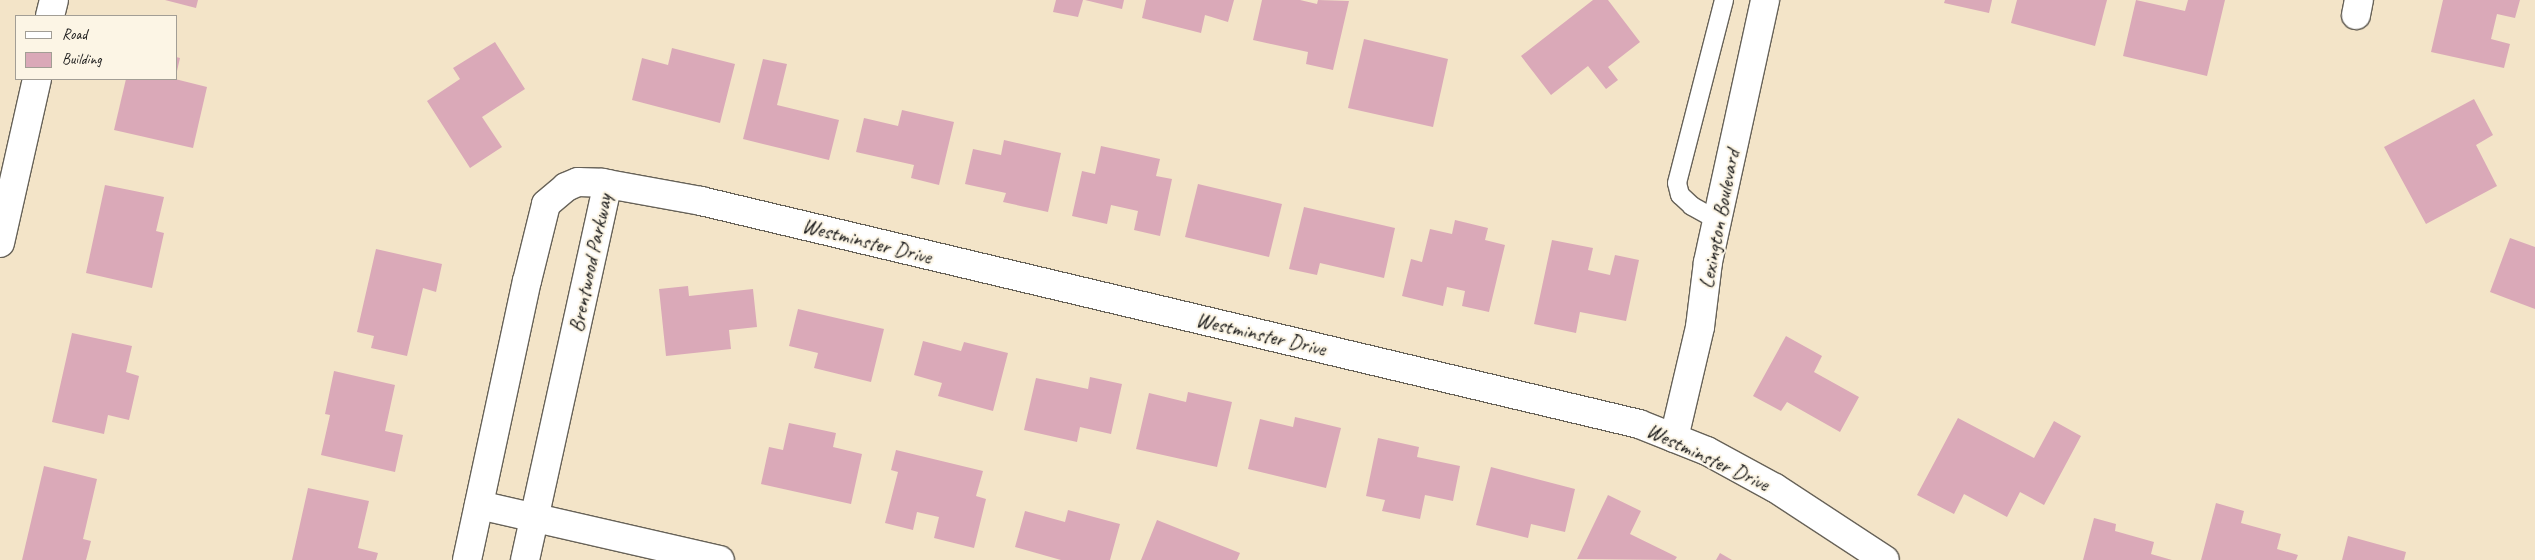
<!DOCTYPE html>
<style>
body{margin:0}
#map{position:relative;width:2535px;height:560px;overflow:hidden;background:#f3e4c8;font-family:Caveat,sans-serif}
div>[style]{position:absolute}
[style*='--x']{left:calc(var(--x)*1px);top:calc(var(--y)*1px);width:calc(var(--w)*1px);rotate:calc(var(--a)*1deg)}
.building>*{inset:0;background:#daa9b8}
.roads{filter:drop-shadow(1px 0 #676258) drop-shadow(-1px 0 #676258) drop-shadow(0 1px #676258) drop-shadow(0 -1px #676258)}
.lane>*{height:18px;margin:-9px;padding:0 9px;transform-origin:9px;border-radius:9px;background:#fff}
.street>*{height:28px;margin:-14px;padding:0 14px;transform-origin:14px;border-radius:14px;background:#fff}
span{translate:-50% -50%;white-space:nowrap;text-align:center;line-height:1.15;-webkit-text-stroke:4px #fcf5e5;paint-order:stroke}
.street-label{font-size:21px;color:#1c1c1c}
.legend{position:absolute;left:15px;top:15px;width:162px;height:65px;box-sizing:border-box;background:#fcf5e5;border:1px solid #a29e95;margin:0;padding:6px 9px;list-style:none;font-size:15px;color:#1c1c1c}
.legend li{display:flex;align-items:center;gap:10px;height:25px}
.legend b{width:25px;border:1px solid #a29e95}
</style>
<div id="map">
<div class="building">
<i style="clip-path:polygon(165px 0,198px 0,196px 8px)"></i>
<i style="clip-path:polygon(1056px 0,1083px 0,1078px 17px,1053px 12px)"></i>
<i style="clip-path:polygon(1085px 0,1124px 0,1122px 9px)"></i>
<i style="clip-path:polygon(1146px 0,1234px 0,1228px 22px,1205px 15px,1201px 33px,1142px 18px)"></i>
<i style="clip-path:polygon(1262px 0,1300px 0,1317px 4px,1318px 0,1349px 1px,1333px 70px,1306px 64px,1308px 52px,1253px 40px)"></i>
<i style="clip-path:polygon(1593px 0,1608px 0,1640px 42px,1608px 67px,1618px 80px,1606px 89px,1588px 66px,1551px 95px,1521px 56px)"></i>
<i style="clip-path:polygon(1945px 0,1992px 0,1989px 13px,1944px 3px)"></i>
<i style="clip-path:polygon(2017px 0,2107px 0,2095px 46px,2011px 23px)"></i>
<i style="clip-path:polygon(2136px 0,2185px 11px,2188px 0,2225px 0,2207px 76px,2123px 56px)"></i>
<i style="clip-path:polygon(2443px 0,2520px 0,2515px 18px,2497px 14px,2491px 39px,2510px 44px,2504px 68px,2431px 52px)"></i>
<i style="clip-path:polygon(1364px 39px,1448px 59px,1433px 127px,1348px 108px)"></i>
<i style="clip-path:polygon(495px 42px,525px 89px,482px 117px,502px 147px,470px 168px,427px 101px,460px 79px,453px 68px)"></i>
<i style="clip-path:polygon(672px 48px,735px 64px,720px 123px,632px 100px,642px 58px,668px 65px)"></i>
<i style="clip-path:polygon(176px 57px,180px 58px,177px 71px,176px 70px)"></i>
<i style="clip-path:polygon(763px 59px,787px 64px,777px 105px,839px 120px,829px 160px,743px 139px)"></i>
<i style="clip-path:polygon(126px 79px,175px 79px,207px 87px,193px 148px,114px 130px)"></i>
<i style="clip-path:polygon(2474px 99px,2493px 135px,2476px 145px,2497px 186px,2426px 224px,2384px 147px)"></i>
<i style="clip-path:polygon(902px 110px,954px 122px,939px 185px,911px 178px,914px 165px,856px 152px,864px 118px,898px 126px)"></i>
<i style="clip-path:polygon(1004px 140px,1061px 153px,1048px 212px,1003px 202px,1006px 193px,965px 184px,973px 149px,1001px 155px)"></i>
<i style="clip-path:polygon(1101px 146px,1160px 159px,1156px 176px,1172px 179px,1160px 236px,1134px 230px,1138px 211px,1111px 205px,1107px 224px,1072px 216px,1082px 171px,1095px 174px)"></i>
<i style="clip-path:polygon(1198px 184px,1282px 204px,1269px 257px,1185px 237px)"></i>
<i style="clip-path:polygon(105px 185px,164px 197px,156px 231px,164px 233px,152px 288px,86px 273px)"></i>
<i style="clip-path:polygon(1304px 207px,1395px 228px,1384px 278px,1320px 263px,1317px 275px,1289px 269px)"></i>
<i style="clip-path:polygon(1455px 220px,1488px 228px,1485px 240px,1505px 245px,1489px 312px,1462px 306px,1465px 291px,1447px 287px,1443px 306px,1402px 296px,1411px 259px,1422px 262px,1430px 229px,1452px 234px)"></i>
<i style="clip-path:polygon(2510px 238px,2535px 247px,2535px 309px,2490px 292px)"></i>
<i style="clip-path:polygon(1552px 240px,1593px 248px,1588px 270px,1610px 275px,1615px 255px,1639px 260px,1626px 321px,1580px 312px,1576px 333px,1534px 324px)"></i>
<i style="clip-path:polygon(376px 249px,442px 264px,436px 292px,423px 288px,407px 356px,371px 348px,374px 336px,357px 332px)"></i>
<i style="clip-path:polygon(688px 286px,689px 296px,753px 289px,757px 327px,729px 330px,731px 349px,666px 356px,659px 289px)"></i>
<i style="clip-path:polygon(798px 309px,884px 329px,871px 382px,814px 368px,818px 353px,789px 346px)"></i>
<i style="clip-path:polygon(72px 333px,132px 346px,126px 372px,139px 376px,129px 420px,108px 415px,104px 434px,52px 422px)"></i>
<i style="clip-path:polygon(1786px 336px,1822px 356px,1814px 372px,1859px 397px,1840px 432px,1787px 402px,1781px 411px,1753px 396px)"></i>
<i style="clip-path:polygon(923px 341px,961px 351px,964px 342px,1008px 353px,993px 411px,938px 396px,942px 383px,914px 375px)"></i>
<i style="clip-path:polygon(334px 371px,395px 385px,385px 431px,403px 435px,395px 472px,321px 455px,330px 415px,325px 414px)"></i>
<i style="clip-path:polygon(1090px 377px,1122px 384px,1111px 434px,1080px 427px,1077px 442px,1024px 430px,1036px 378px,1088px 389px)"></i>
<i style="clip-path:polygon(1188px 392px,1232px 402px,1217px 467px,1136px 449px,1149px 393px,1186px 402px)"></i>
<i style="clip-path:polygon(1295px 417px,1341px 428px,1326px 488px,1248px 469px,1260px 419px,1293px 427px)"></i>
<i style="clip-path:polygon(1958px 418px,2034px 458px,2054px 421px,2081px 436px,2044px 505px,2020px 492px,2007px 517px,1964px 494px,1954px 514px,1917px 495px)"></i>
<i style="clip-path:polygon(789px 423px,836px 433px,833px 447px,862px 454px,851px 504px,761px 484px,769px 447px,783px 450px)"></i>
<i style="clip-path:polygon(1378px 438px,1419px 447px,1417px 457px,1460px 466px,1453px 501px,1425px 495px,1420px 519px,1382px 511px,1385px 500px,1366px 496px)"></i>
<i style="clip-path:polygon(896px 450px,983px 471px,976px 496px,986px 499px,974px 548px,934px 538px,939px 517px,917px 512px,913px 530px,885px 523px,898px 472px,891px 470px)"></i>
<i style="clip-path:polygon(44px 466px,97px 479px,83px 539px,91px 541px,86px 560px,22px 560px)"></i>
<i style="clip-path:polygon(1491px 467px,1575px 489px,1565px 532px,1531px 524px,1528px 538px,1476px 525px)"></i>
<i style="clip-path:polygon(308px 488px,369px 501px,358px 548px,378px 553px,376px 560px,292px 560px)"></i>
<i style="clip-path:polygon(1608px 495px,1641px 511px,1630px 534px,1677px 557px,1675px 560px,1577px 559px)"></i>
<i style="clip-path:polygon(2216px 503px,2244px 511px,2241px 523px,2281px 534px,2277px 549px,2298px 555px,2296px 560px,2201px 560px)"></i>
<i style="clip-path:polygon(1068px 510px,1120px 524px,1110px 560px,1061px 560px,1015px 547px,1025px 511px,1065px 522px)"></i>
<i style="clip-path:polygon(2094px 518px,2116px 524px,2115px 531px,2154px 542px,2151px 554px,2172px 560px,2083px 560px)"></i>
<i style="clip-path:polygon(1157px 520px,1240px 553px,1237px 560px,1141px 560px)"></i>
<i style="clip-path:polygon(2348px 536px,2406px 552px,2404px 560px,2342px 560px)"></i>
<i style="clip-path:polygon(1720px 553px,1732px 560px,1716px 560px)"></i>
</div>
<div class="roads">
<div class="lane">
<i style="--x:1717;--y:220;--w:29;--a:-151"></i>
<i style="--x:1692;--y:206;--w:16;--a:-137"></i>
<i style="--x:1680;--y:195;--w:12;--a:-104"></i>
<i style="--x:1677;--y:183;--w:189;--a:-75.6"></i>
</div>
<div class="street">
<i style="--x:2356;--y:15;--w:15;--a:-79"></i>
<i style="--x:50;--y:16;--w:16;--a:-76"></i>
<i style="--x:0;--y:243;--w:168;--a:-77.3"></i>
<i style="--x:1674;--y:438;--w:114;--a:-76.8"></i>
<i style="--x:1700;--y:327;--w:65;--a:-83"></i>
<i style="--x:1708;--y:262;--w:268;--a:-77.7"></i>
<i style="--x:479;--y:505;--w:247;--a:12.9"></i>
<i style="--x:467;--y:560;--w:285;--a:-77.9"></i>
<i style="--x:527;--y:281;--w:79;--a:-76.1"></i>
<i style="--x:546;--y:204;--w:26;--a:-40"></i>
<i style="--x:566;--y:187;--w:13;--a:-23"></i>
<i style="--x:578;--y:182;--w:24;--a:2"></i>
<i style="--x:602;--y:183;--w:101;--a:10.3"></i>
<i style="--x:701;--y:201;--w:964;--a:13.37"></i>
<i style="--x:1639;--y:424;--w:73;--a:21.7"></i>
<i style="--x:1707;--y:451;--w:77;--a:28.6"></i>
<i style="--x:1775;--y:488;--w:131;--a:33.2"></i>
<i style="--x:525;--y:560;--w:385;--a:-77.6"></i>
</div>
</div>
<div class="street-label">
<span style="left:1719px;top:219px;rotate:-79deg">Lexington Boulevard</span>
<span style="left:867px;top:241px;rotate:14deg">Westminster Drive</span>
<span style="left:590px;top:263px;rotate:-78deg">Brentwood Parkway</span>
<span style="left:1261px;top:334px;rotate:13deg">Westminster Drive</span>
<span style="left:1708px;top:457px;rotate:25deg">Westminster Drive</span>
</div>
<ul class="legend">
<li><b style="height:6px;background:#fff"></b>Road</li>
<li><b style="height:14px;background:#daa9b8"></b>Building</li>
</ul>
</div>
